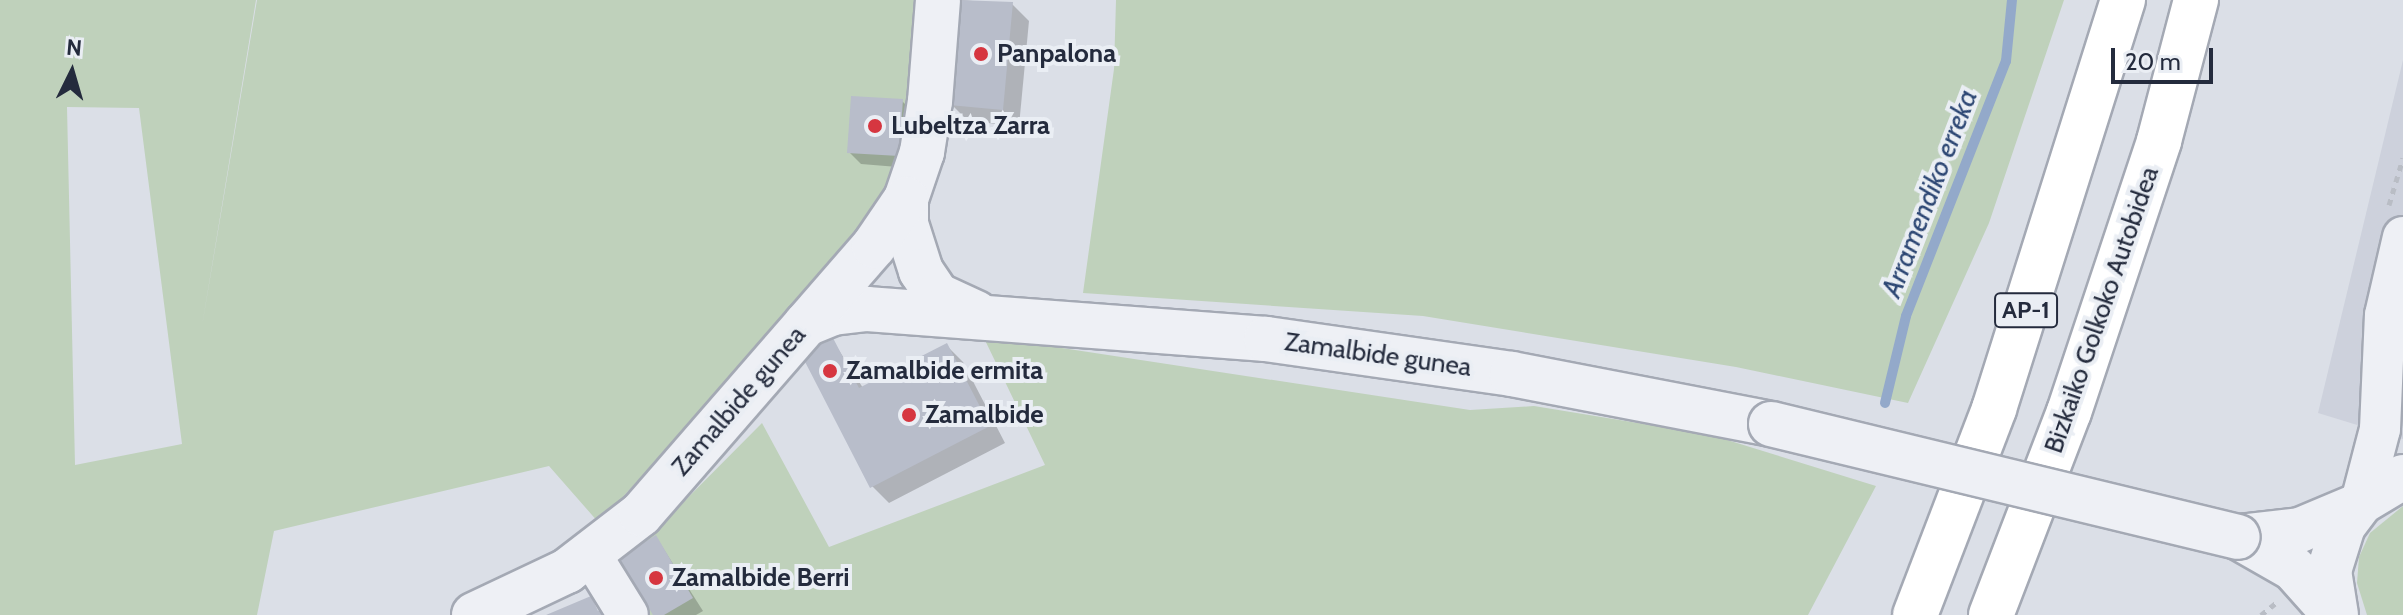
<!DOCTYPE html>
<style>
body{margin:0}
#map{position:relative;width:2403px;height:615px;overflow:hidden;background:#dbdfe7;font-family:Cabin,sans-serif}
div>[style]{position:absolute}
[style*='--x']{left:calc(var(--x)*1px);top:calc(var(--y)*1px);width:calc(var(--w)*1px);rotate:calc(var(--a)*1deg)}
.built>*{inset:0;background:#cdd1dc}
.green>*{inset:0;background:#bfd1bb}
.shadow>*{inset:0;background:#0003}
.stream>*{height:10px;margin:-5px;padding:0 5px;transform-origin:5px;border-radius:5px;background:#93a9ca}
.building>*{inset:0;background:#b8bdca}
.path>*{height:5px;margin-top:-2.5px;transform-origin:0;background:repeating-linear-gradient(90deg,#b9bdc5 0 6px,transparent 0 12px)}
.roads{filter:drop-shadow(2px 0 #a4a9b4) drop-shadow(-2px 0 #a4a9b4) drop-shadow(0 2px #a4a9b4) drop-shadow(0 -2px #a4a9b4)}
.minor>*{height:40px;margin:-20px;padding:0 20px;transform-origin:20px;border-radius:20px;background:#eef0f5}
.tertiary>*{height:44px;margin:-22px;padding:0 22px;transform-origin:22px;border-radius:22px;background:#eef0f5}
.motorway>*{height:44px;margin:-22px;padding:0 22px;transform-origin:22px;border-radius:22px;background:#fff}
.bridges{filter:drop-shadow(2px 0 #a4a9b4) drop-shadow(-2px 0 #a4a9b4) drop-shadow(0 2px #a4a9b4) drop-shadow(0 -2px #a4a9b4)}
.tertiary-bridge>*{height:44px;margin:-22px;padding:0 22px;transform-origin:22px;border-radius:22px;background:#eef0f5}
.dots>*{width:22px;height:22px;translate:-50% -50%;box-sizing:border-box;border:4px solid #eaeef4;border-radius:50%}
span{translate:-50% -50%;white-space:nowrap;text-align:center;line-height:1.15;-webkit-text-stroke:8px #eaeef4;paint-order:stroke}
.shield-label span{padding:2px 6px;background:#eaeef4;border:2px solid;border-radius:6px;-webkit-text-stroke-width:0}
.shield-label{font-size:24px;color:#242b3d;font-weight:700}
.poi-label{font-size:26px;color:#242b3d;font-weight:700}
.left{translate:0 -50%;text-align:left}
.street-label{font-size:26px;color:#242b3d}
.water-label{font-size:28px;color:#2c4673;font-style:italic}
.north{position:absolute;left:32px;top:32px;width:80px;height:80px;-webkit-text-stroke:6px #eaeef4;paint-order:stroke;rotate:5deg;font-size:22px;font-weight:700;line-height:32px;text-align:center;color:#242b3d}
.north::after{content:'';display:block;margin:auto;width:28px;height:36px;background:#242b3d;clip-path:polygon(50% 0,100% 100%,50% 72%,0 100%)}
.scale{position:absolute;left:2111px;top:48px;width:102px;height:36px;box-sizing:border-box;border:4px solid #242b3d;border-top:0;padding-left:10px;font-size:24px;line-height:28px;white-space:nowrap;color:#242b3d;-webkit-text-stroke:6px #eaeef4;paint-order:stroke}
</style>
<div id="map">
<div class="built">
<i style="clip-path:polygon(2403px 60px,2403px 439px,2318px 413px)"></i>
</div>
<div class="green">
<i style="clip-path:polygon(evenodd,0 0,256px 0,202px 326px,257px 0,931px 0,927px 70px,879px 217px,599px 523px,549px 466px,274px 531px,257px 615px,0 615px,0 0,67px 107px,139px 108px,182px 444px,75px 465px,67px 107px)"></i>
<i style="clip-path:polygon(1116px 0,2064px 0,1989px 223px,1908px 403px,1736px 367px,1423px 316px,1083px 293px,1114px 69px)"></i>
<i style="clip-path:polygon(983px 336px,1470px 410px,1534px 406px,1711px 435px,1876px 486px,1808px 615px,649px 615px,621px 565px,762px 423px,829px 547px,1045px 465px)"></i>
<i style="clip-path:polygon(2403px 506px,2403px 615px,2367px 615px,2357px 583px,2359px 557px,2370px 533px)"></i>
</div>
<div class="shadow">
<i style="clip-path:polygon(960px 0,1012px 4px,1029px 21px,1019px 126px,968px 121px,951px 104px)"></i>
<i style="clip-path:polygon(902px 101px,914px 113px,910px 168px,861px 164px,849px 152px)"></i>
<i style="clip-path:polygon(833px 341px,863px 388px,946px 345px,963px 362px,1005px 443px,889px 503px,872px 486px)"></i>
<i style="clip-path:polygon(656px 537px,703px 611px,696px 615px,655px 615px)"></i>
</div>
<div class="stream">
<i style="--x:1885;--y:403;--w:89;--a:-76.4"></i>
<i style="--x:1906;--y:316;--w:274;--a:-68.6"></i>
<i style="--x:2006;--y:61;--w:61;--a:-84.4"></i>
</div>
<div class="building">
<i style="clip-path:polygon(958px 0,1013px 2px,1003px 110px,949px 105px)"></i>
<i style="clip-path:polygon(851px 96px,903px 99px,899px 156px,847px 153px)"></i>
<i style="clip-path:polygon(833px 338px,859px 388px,947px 343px,990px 426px,870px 488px,801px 354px)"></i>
<i style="clip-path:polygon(656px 535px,693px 598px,664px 615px,653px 615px,619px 558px)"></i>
<i style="clip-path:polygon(591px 596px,598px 611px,604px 608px,607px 615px,546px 615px)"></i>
</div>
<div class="path">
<i style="--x:2389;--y:205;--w:49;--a:-73.4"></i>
<i style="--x:2261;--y:615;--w:19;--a:-39"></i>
</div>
<div class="roads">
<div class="minor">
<i style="--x:2361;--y:502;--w:75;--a:-75.4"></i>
<i style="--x:2380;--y:429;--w:114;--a:-87.5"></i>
<i style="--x:2385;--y:315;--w:80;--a:-77"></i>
<i style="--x:591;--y:555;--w:70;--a:58.3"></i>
</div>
<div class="tertiary">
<i style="--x:938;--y:0;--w:101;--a:94.5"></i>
<i style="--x:930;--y:101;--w:52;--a:98.9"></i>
<i style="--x:922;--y:152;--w:50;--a:108.8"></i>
<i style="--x:906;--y:199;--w:25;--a:90"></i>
<i style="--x:906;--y:224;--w:49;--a:72.3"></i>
<i style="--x:921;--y:271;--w:29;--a:56"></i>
<i style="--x:937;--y:295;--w:43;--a:24.8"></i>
<i style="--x:806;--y:324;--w:29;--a:-22"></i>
<i style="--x:833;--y:313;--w:34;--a:-7"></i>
<i style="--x:867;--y:309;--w:400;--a:4.3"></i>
<i style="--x:1266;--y:339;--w:248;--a:8.1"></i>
<i style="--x:1512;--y:374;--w:264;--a:10.9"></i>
<i style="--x:2238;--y:537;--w:64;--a:29.7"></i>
<i style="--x:2294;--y:569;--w:62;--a:48.3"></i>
<i style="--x:2238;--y:537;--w:62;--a:-6.4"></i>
<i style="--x:2300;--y:530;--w:62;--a:-22.8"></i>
<i style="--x:474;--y:615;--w:103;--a:-25.3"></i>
<i style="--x:567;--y:571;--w:93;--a:-37.6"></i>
<i style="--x:641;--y:514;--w:355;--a:-49"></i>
<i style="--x:874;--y:246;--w:57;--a:-55.8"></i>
<i style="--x:2336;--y:615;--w:45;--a:-99"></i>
<i style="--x:2329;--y:571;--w:47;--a:-72.7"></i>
<i style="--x:2343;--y:526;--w:30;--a:-53"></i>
<i style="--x:2361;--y:502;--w:49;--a:-30.8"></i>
</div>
<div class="motorway">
<i style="--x:1915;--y:615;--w:221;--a:-69"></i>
<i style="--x:1994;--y:409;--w:429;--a:-72.5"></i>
<i style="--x:1991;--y:615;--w:217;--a:-69"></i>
<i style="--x:2069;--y:412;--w:286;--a:-71.6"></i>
<i style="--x:2159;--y:141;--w:146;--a:-75.3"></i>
</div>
</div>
<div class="bridges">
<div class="tertiary-bridge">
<i style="--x:1771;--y:424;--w:480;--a:13.6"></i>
</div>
</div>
<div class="dots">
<i style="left:981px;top:54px;background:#d63640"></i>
<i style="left:875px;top:126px;background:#d63640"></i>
<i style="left:830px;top:371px;background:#d63640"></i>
<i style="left:909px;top:415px;background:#d63640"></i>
<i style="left:656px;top:578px;background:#d63640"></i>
</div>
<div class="shield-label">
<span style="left:2026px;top:310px">AP-1</span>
</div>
<div class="poi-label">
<span class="left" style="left:997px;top:54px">Panpalona</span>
<span class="left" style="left:891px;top:126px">Lubeltza Zarra</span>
<span class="left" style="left:846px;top:371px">Zamalbide ermita</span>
<span class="left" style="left:925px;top:415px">Zamalbide</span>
<span class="left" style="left:672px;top:578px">Zamalbide Berri</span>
</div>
<div class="street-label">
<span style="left:2102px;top:310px;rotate:-71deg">Bizkaiko Golkoko Autobidea</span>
<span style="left:1378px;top:355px;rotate:8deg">Zamalbide gunea</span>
<span style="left:739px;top:401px;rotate:-49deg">Zamalbide gunea</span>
</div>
<div class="water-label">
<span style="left:1929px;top:193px;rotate:-69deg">Arramendiko erreka</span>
</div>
<div class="north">N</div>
<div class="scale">20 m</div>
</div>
